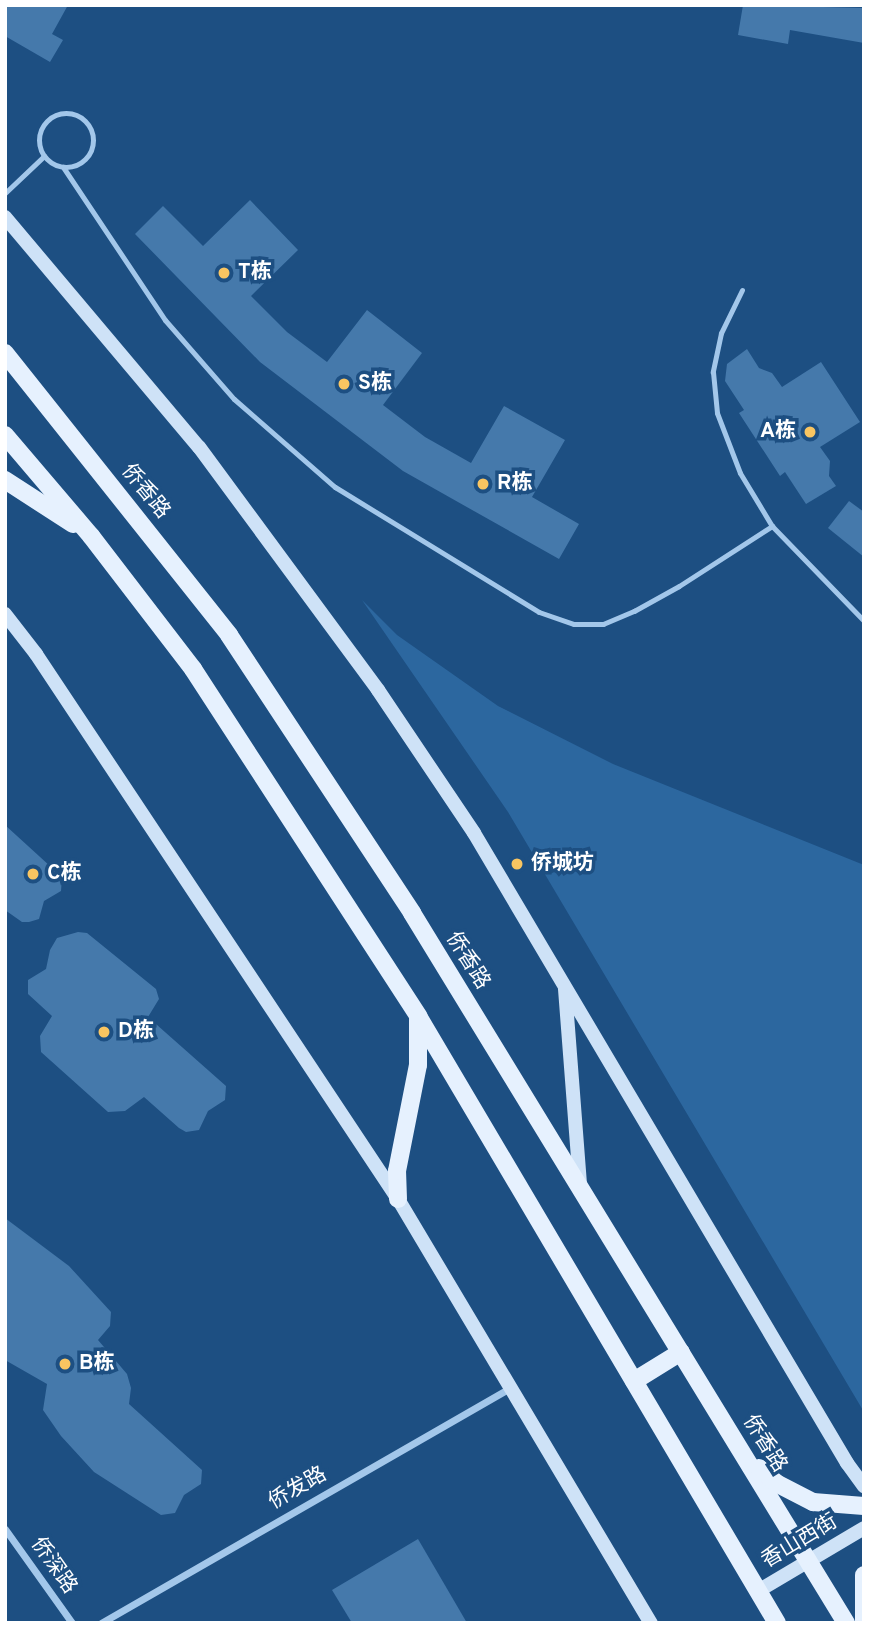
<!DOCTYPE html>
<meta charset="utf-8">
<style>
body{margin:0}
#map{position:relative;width:869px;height:1628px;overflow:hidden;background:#1d4f82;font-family:Overpass,"Noto Sans SC",sans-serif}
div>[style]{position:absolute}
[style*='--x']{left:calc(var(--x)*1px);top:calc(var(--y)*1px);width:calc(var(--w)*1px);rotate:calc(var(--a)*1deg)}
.green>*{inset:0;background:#2c679f}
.building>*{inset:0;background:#4579ab}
.lane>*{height:5px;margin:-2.5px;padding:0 2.5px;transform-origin:2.5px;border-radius:2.5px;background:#a3c7ea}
.lane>.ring{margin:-2.5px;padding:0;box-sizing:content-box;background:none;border:5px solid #a3c7ea;border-radius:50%}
.street>*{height:7px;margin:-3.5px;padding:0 3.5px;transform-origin:3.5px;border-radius:3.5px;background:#a3c7ea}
.secondary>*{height:14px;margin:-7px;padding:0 7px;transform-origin:7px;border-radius:7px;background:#cee2f7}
.primary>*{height:18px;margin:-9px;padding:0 9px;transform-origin:9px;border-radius:9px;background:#e6f1fe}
.dots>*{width:19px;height:19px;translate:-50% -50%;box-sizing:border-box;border:4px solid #1d4f82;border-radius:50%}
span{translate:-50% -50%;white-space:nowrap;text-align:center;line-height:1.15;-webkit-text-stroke:7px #1d4f82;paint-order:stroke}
.poi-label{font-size:21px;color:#fff;font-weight:700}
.left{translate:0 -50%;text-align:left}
.right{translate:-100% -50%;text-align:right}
.street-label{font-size:21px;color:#fff}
.frame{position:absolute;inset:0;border:7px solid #fff;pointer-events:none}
</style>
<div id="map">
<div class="green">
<i style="clip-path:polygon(362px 600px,397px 635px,498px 706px,613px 764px,864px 865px,864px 1412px,508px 812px)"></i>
</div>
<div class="building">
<i style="clip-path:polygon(5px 5px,68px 5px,52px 34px,63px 40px,50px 62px,5px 36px)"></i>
<i style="clip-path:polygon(743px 5px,864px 8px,864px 43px,790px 30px,788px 44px,738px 35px)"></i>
<i style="clip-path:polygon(250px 200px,298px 250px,251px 296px,287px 332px,327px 362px,367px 310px,422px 353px,383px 405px,425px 437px,471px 463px,504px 406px,565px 440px,532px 497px,579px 524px,559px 559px,403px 471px,260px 362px,135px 234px,163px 206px,203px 246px)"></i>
<i style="clip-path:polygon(747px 349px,759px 368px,772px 373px,782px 387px,821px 362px,860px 422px,820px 447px,830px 461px,829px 476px,836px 486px,806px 504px,785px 472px,780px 476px,739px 413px,744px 410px,725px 381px,727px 364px)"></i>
<i style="clip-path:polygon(849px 501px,864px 512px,864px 557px,828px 528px)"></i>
<i style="clip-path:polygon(5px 825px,62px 877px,61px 891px,44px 901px,39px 919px,29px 922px,22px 922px,5px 910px)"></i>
<i style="clip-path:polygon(78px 932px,87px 933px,156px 989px,159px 999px,148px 1017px,226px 1086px,225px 1100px,208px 1111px,199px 1130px,186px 1132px,179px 1128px,144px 1097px,125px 1111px,108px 1112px,41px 1052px,40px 1036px,52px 1016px,28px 994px,28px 980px,46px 969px,50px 950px,57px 938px)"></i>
<i style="clip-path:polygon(5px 1218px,69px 1266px,111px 1312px,110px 1326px,98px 1340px,127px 1374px,131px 1388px,129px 1404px,202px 1470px,201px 1484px,184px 1495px,175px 1513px,161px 1515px,94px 1472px,61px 1436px,43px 1410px,47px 1384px,5px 1360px)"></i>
<i style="clip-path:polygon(418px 1539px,467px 1623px,352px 1623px,332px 1590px)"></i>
</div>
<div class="lane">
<i class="ring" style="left:39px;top:113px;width:49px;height:49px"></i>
<i style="--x:63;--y:167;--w:184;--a:56.3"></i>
<i style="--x:165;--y:320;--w:105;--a:48.9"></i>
<i style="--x:234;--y:399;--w:134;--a:41.1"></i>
<i style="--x:335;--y:487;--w:239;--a:31.5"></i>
<i style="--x:539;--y:612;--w:37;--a:19"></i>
<i style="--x:574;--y:624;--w:29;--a:0"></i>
<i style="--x:603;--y:624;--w:34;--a:-23"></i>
<i style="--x:634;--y:611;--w:51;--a:-29.1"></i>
<i style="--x:679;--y:586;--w:111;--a:-32.8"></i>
<i style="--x:5;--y:193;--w:54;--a:-43.5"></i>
<i style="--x:742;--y:290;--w:48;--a:116"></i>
<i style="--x:721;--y:333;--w:40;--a:102"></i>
<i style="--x:713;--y:372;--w:41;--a:84.4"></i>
<i style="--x:717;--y:413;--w:64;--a:69"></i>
<i style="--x:740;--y:473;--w:62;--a:58.9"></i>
<i style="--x:772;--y:526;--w:132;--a:45.9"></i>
</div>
<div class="street">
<i style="--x:5;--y:1529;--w:115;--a:54.5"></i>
<i style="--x:101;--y:1623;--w:473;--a:-29.9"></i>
</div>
<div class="secondary">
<i style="--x:5;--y:217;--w:301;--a:49.9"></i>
<i style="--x:199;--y:447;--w:302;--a:53.6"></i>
<i style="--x:378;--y:690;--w:172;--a:56.1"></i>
<i style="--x:474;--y:833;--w:732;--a:59.37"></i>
<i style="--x:847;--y:1463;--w:29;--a:54"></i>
<i style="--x:5;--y:614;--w:51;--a:52.2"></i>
<i style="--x:36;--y:654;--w:654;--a:56.41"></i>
<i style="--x:398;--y:1199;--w:494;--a:59.2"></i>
<i style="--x:565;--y:989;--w:198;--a:85.6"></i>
<i style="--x:758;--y:1591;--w:123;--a:-30.7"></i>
</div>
<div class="primary">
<i style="--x:5;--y:353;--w:360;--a:51.5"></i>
<i style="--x:229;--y:635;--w:333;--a:56.6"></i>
<i style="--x:412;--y:913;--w:832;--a:58.56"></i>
<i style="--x:5;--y:435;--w:133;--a:49.6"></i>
<i style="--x:91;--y:536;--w:168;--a:52.5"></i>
<i style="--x:193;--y:669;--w:414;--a:57"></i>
<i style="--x:418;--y:1016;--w:705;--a:59.4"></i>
<i style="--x:5;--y:480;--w:81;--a:32.9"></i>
<i style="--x:398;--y:1199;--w:28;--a:-92"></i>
<i style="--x:397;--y:1171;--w:108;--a:-78.8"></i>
<i style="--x:418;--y:1065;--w:45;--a:-90"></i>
<i style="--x:634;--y:1381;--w:55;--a:-31.7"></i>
<i style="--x:759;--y:1468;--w:23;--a:41"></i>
<i style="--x:776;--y:1483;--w:42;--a:27.2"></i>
<i style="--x:813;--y:1502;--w:51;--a:4.5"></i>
<i style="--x:864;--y:1623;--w:48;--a:-90"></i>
</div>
<div class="dots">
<i style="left:224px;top:273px;background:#f9c561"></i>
<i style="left:344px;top:384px;background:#f9c561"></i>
<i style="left:810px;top:432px;background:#f9c561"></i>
<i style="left:483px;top:484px;background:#f9c561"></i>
<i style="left:517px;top:864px;background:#f9c561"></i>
<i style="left:33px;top:874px;background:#f9c561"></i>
<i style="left:104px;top:1032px;background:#f9c561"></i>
<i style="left:65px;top:1364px;background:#f9c561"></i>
</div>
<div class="poi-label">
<span class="left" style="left:238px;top:273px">T栋</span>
<span class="left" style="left:358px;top:384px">S栋</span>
<span class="right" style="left:796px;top:432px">A栋</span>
<span class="left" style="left:497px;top:484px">R栋</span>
<span class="left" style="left:531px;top:864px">侨城坊</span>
<span class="left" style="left:47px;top:874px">C栋</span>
<span class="left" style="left:118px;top:1032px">D栋</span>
<span class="left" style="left:79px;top:1364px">B栋</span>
</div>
<div class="street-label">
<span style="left:145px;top:492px;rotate:51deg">侨香路</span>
<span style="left:467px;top:961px;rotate:58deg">侨香路</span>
<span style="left:764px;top:1444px;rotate:58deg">侨香路</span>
<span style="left:298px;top:1489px;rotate:-30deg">侨发路</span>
<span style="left:800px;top:1542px;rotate:-31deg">香山西街</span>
<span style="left:53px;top:1566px;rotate:55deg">侨深路</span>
</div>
<div class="frame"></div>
</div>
